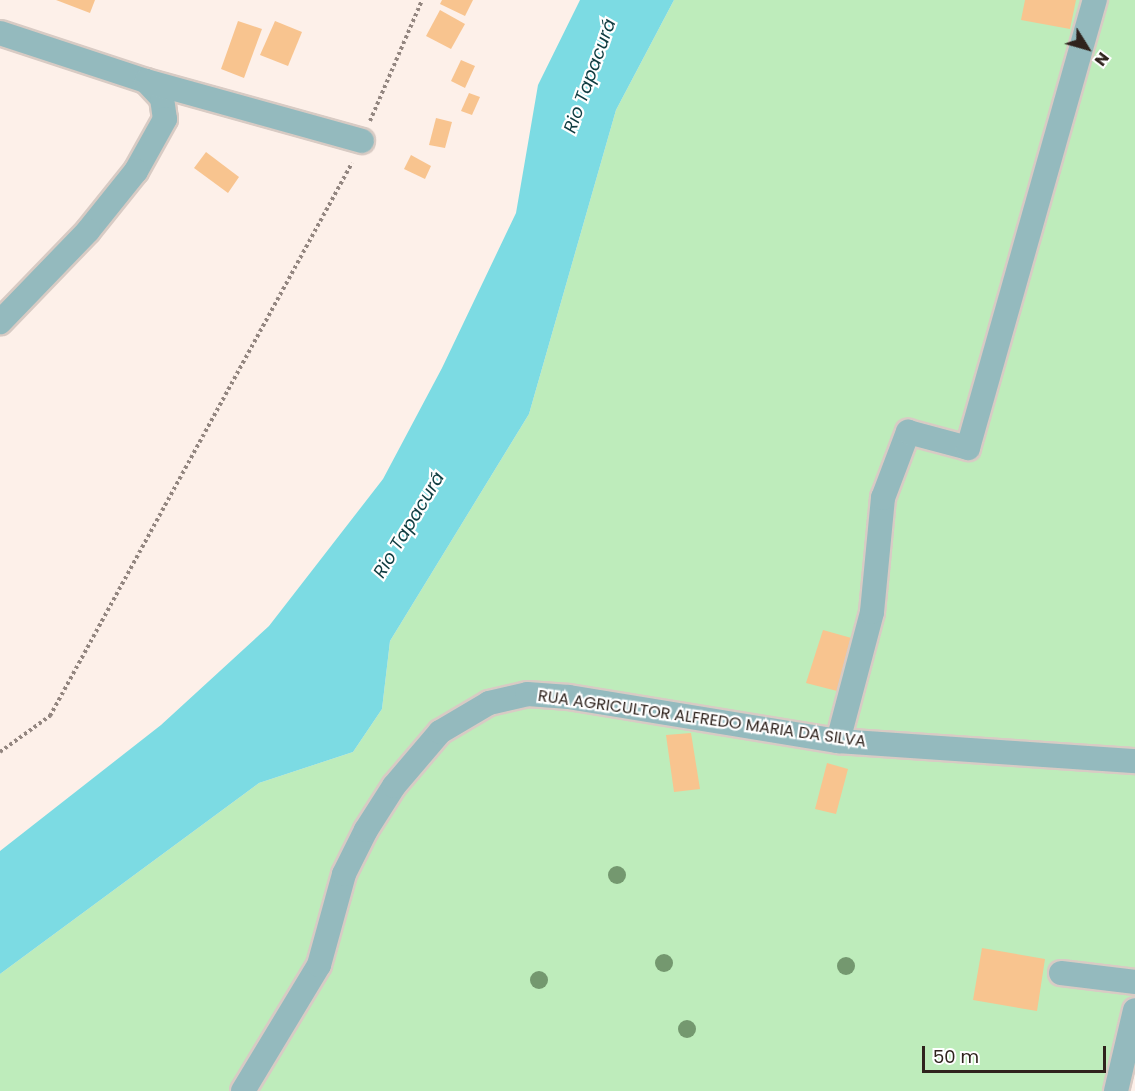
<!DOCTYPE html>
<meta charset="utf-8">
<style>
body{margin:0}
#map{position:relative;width:1135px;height:1091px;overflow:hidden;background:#fdf0e9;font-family:Poppins,sans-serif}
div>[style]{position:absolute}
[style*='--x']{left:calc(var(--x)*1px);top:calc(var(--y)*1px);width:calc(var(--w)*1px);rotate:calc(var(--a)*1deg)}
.green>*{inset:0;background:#beecbb}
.water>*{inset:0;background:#7cdbe3}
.building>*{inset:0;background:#f8c48f}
.path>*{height:4px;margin-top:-2px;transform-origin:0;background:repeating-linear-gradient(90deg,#938680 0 3px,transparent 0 6px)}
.roads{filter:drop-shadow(2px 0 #d8cbc4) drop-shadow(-2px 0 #d8cbc4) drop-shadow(0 2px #d8cbc4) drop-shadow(0 -2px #d8cbc4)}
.minor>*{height:24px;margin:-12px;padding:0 12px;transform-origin:12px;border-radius:12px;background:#94babe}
.trees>*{width:18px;height:18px;margin:-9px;border-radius:50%;background:#74986f}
span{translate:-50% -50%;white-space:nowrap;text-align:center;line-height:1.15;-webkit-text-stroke:4.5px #fff;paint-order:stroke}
.street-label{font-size:16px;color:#2f231d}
.water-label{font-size:18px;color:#0f3c40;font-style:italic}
.north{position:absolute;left:1057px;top:18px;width:60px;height:60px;-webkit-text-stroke:4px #fff;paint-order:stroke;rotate:127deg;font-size:16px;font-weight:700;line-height:24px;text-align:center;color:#2f231d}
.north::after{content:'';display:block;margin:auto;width:21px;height:27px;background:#2f231d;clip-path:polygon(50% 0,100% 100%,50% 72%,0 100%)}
.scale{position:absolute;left:922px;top:1046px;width:184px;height:27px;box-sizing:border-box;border:3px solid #2f231d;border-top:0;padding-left:8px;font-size:18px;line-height:21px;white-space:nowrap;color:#2f231d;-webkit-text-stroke:4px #fff;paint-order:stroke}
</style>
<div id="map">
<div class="green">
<i style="clip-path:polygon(674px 0,1135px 0,1135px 998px,1112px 1091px,0 1091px,0 974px,259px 783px,353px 752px,382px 709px,390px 641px,529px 414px,616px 110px)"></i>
</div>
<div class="water">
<i style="clip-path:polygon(580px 0,674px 0,616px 110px,529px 414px,390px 641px,382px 709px,353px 752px,259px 783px,0 974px,0 851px,161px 725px,269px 626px,383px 479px,442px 368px,516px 213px,538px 85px)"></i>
</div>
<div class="building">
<i style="clip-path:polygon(56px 0,95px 0,90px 13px)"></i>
<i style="clip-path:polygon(442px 0,473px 0,465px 16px,440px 4px)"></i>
<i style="clip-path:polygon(1025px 0,1076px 0,1070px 29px,1021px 20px)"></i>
<i style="clip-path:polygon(440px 10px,465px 24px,451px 49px,426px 36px)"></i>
<i style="clip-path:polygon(238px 21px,262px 29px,244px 78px,221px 69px)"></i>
<i style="clip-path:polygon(275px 21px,302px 32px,288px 66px,260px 55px)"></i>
<i style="clip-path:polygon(461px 60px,475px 66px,465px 88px,451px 81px)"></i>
<i style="clip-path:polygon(469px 93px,480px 97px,472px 115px,461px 111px)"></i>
<i style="clip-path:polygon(436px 118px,452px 122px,445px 148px,429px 145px)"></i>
<i style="clip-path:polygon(206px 152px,239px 177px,228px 193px,194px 168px)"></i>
<i style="clip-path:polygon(411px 155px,431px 166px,425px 179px,404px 169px)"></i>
<i style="clip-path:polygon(823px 630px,855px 639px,837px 691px,806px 683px)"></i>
<i style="clip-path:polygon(691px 733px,700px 789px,674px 792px,666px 735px)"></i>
<i style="clip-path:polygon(827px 763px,848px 769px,836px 814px,815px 809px)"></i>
<i style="clip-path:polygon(982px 948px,1045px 959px,1037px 1011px,973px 1000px)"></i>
</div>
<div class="path">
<i style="--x:370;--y:121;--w:132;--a:-66.7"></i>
<i style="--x:0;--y:752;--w:62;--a:-35.8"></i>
<i style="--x:50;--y:716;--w:630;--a:-61.36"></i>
</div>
<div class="roads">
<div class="minor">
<i style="--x:0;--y:33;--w:154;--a:18.2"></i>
<i style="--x:146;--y:81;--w:23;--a:47"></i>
<i style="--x:162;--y:98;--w:21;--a:82"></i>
<i style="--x:165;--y:119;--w:60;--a:119.1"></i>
<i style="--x:136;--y:171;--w:77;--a:128.7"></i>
<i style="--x:88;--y:231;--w:127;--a:134"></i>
<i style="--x:146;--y:81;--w:224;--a:15.5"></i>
<i style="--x:838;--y:741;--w:133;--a:-75.2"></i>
<i style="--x:872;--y:612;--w:115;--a:-84.5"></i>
<i style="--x:883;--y:498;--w:71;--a:-69.3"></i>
<i style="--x:908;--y:432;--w:62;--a:14.9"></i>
<i style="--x:968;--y:448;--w:466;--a:-74.2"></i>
<i style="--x:1061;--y:973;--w:75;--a:6.9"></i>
<i style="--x:243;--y:1091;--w:147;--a:-58.9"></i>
<i style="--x:319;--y:965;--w:94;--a:-74.6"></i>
<i style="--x:344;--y:874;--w:49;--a:-63.4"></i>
<i style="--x:366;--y:830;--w:52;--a:-57.5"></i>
<i style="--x:394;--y:786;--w:71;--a:-49.6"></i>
<i style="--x:440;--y:732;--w:57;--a:-30.6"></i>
<i style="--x:489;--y:703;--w:39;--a:-13"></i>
<i style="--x:527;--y:694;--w:42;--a:4.1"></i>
<i style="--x:569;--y:697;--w:273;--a:9.3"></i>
<i style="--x:838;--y:741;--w:298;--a:3.9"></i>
<i style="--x:1116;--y:1091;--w:83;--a:-76.8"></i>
</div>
</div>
<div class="trees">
<i style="left:617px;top:875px"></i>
<i style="left:664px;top:963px"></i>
<i style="left:846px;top:966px"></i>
<i style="left:539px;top:980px"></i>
<i style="left:687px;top:1029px"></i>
</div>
<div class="street-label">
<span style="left:702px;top:719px;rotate:8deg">RUA AGRICULTOR ALFREDO MARIA DA SILVA</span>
</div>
<div class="water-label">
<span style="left:590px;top:76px;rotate:-70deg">Rio Tapacurá</span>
<span style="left:409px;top:525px;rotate:-59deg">Rio Tapacurá</span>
</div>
<div class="north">N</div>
<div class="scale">50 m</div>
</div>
